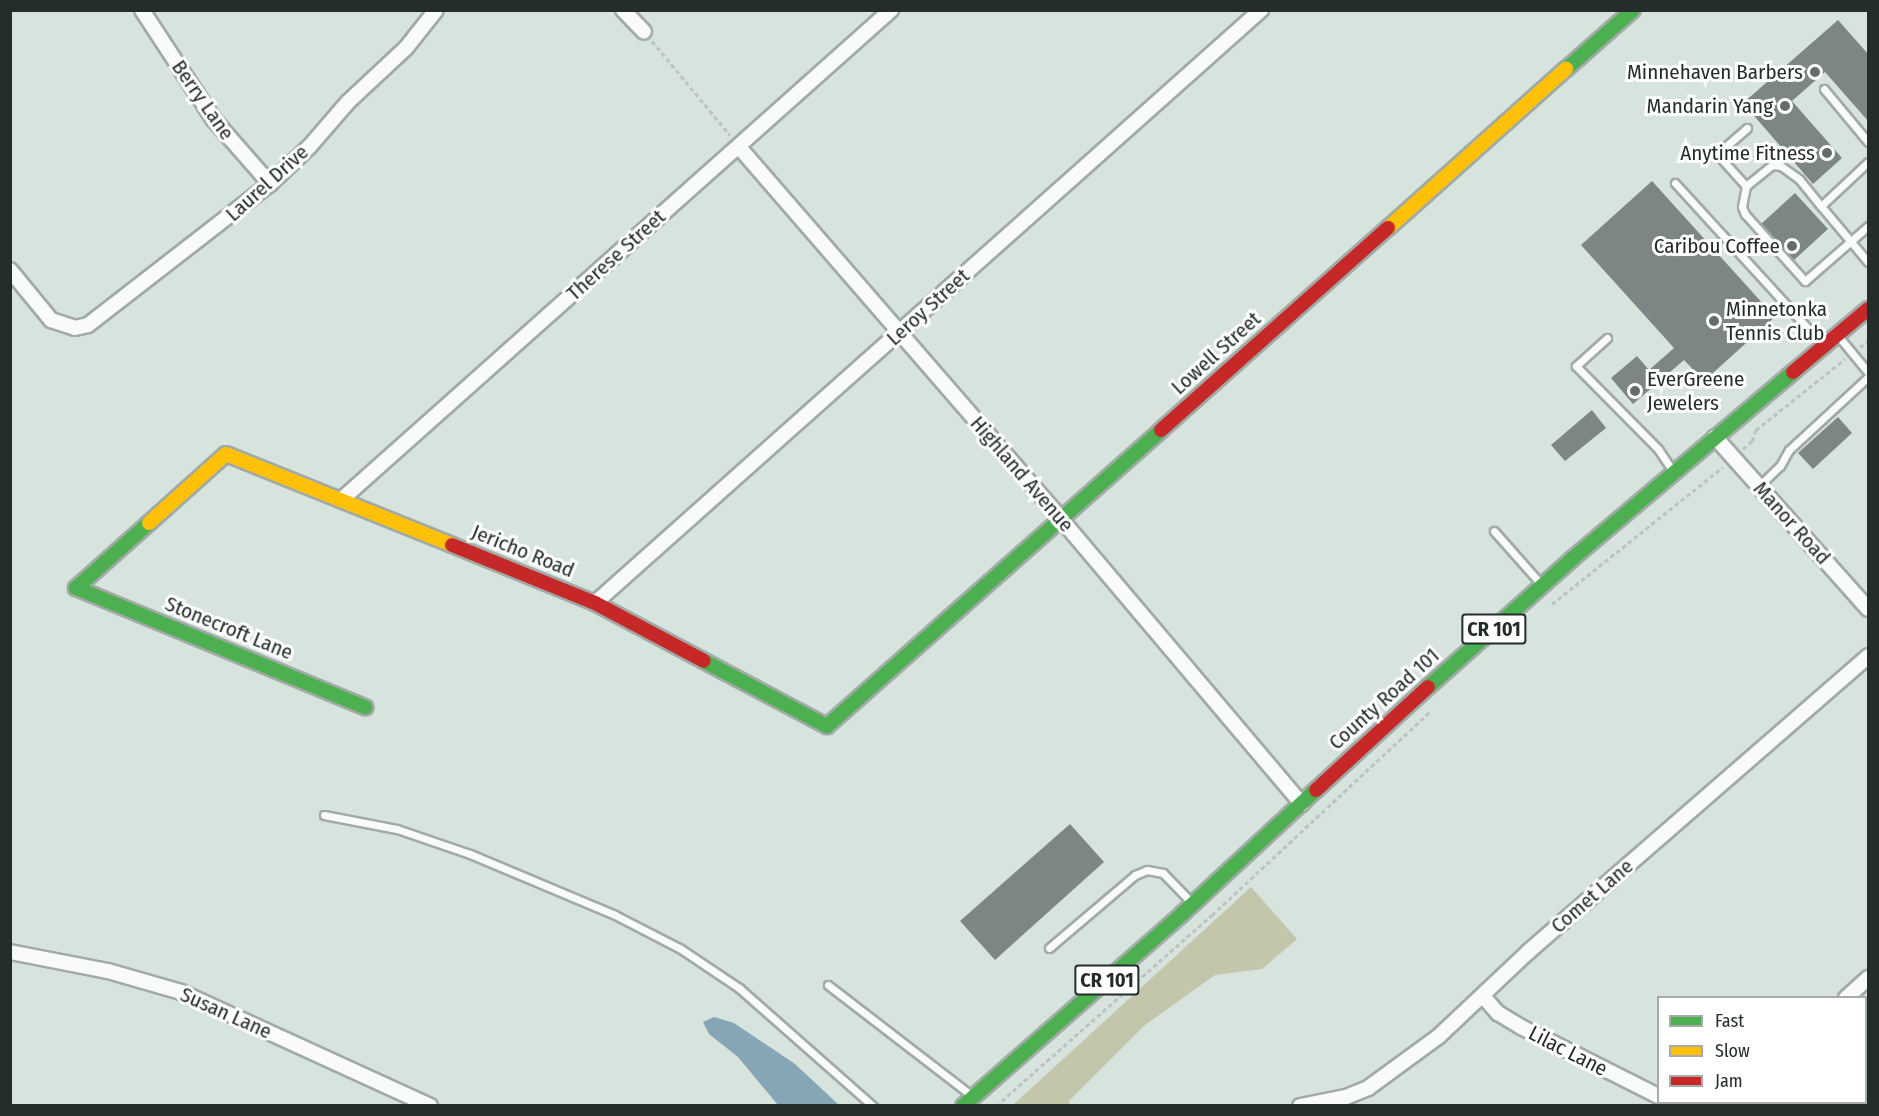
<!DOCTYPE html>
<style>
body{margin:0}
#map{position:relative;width:1879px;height:1116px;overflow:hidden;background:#d7e3dd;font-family:"Fira Sans Condensed",sans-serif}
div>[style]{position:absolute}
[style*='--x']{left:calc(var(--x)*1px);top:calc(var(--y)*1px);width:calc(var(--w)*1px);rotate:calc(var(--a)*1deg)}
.forest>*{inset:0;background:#c4c6ac}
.water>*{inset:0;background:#86a6b6}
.building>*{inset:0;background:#7d8684}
.path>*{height:3px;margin-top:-1.5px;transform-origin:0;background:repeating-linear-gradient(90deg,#bec2c1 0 4.5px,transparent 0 7.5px)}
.roads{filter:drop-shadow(2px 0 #a1aaa6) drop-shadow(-2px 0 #a1aaa6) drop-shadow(0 2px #a1aaa6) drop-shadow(0 -2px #a1aaa6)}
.lane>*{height:7px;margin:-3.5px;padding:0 3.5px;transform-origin:3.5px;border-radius:3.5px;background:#f9fbfa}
.street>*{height:14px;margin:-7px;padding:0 7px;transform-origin:7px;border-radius:7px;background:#f9fbfa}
.fast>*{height:14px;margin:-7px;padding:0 7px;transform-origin:7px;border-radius:7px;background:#4caf50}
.slow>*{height:14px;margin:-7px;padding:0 7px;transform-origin:7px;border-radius:7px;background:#ffc107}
.jam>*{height:14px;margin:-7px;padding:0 7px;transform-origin:7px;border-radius:7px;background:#c62828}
.dots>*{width:16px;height:16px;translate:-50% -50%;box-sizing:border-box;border:3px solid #fff;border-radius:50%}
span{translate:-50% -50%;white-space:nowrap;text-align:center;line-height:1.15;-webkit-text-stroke:6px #fff;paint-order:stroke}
.shield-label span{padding:2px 4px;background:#fff;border:2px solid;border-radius:4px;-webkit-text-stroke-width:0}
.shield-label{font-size:20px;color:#252d2a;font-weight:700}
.poi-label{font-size:21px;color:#252d2a}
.right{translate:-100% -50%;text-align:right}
.left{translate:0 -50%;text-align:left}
.street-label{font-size:21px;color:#252d2a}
.frame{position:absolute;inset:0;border:12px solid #252d2a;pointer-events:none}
.legend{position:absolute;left:1657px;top:996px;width:210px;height:108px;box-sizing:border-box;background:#fff;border:2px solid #a8abaa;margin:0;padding:8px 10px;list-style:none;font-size:18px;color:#252d2a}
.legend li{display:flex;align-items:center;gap:12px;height:30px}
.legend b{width:30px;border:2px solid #a8abaa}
</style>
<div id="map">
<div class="forest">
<i style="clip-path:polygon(1251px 887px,1297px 939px,1262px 969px,1215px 975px,1145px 1025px,1069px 1101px,1070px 1105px,1013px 1105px)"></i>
</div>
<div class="water">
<i style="clip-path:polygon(714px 1017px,734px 1023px,795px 1064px,839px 1105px,778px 1105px,738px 1057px,709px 1034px,703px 1022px)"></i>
</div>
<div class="building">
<i style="clip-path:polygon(1838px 20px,1869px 55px,1869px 122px,1825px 72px,1792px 101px,1842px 158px,1813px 184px,1743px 103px)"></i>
<i style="clip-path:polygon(1652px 181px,1775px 317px,1704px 381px,1684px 360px,1633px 404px,1611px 378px,1637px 356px,1649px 370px,1674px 348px,1581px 245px)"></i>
<i style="clip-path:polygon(1795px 193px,1828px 229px,1794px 260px,1761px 224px)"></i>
<i style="clip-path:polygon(1592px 410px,1606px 428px,1565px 461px,1551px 445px)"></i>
<i style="clip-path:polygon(1838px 417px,1852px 433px,1813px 469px,1798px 453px)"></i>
<i style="clip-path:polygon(1070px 824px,1104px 862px,995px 960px,960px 921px)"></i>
</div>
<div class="path">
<i style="--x:652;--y:41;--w:122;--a:50.3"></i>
<i style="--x:1860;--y:347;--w:10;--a:-37"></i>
<i style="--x:1743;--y:449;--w:12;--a:-42"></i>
<i style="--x:1752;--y:441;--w:12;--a:-70"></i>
<i style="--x:1756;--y:430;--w:114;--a:-38.6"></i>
<i style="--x:1552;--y:604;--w:219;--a:-38.7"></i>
<i style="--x:996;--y:1106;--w:288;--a:-41.5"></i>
<i style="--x:1212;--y:915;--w:298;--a:-43"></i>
</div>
<div class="roads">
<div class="lane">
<i style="--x:1824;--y:89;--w:69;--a:50.3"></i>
<i style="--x:1747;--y:128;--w:40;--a:139"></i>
<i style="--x:1717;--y:154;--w:43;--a:47.8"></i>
<i style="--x:1746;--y:186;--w:33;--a:-39"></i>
<i style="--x:1772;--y:165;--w:9;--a:6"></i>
<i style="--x:1781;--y:166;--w:22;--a:36"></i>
<i style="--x:1799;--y:179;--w:35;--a:51"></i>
<i style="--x:1868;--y:162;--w:64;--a:136.9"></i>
<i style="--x:1821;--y:206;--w:73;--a:50"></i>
<i style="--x:1675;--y:183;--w:218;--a:47.6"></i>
<i style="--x:1746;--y:186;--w:21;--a:101"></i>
<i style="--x:1742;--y:207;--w:8;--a:67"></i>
<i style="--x:1745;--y:214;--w:90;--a:48.2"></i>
<i style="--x:1805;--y:281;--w:84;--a:-41.1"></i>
<i style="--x:1839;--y:337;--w:45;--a:50.4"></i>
<i style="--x:1607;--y:338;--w:42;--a:137.9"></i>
<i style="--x:1576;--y:366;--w:117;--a:45.3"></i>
<i style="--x:1658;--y:449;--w:25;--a:56"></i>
<i style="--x:1759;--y:486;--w:29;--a:-44"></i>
<i style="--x:1780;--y:466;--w:18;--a:-61"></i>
<i style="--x:1789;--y:450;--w:108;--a:-42.7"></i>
<i style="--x:1494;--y:531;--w:69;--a:48.5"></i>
<i style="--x:324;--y:815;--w:74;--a:10.9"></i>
<i style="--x:397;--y:829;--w:77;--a:18.9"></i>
<i style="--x:470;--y:854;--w:157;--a:22.8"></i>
<i style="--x:615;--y:915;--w:74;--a:27.3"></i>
<i style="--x:681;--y:949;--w:70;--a:33.9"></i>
<i style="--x:739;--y:988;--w:179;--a:41.4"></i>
<i style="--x:1049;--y:948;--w:113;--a:-40.3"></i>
<i style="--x:1135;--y:875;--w:13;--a:-23"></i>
<i style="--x:1147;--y:870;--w:16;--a:11"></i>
<i style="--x:1163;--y:873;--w:40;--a:46"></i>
<i style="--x:828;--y:985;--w:180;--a:37.6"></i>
</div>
<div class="street">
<i style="--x:142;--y:10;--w:131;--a:56.8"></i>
<i style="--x:214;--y:120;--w:85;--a:48.8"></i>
<i style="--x:623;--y:10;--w:30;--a:46"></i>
<i style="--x:739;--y:147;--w:492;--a:49.1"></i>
<i style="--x:1061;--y:519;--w:373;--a:49.8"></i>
<i style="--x:10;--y:270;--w:65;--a:50.6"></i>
<i style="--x:51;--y:320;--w:25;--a:18"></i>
<i style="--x:75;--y:328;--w:13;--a:-13"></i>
<i style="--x:88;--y:325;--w:230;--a:-37.8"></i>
<i style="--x:270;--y:184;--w:55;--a:-43.5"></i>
<i style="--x:310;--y:146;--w:58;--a:-49.2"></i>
<i style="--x:348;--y:102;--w:79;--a:-43"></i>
<i style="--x:406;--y:48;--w:48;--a:-51.7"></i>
<i style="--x:1715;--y:437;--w:230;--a:48.3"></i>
<i style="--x:341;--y:500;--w:737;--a:-41.7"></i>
<i style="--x:595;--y:603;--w:892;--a:-41.68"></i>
<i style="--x:10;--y:952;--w:100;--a:11"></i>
<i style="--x:108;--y:971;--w:76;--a:16"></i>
<i style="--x:181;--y:992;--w:274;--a:24.6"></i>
<i style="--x:1483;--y:996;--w:23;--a:49"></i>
<i style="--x:1498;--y:1013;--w:27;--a:31"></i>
<i style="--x:1521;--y:1027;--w:153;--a:26.7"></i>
<i style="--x:1846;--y:998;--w:30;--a:-42"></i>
<i style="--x:1671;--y:1102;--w:7;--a:34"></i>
<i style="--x:1300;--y:1106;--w:47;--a:-11.1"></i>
<i style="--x:1346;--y:1097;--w:24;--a:-22"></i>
<i style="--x:1368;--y:1088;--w:88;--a:-36.2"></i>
<i style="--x:1439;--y:1036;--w:122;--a:-43.3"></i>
<i style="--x:1528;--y:952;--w:451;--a:-41"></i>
<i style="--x:1761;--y:1106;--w:4;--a:-90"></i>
</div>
<div class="fast">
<i style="--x:1566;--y:69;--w:89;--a:-41.4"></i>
<i style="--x:149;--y:523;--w:98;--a:138.3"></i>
<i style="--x:76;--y:588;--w:313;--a:22.4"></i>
<i style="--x:704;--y:661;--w:139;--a:27.9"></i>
<i style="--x:827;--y:726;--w:446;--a:-41.5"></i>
<i style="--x:1428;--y:687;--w:193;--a:-41.6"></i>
<i style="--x:1572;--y:559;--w:289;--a:-40.2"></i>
<i style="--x:963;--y:1106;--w:291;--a:-41.2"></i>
<i style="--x:1182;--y:914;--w:183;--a:-42.8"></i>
</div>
<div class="slow">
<i style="--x:1388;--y:228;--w:239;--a:-41.8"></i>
<i style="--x:149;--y:523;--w:103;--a:-41.9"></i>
<i style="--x:226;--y:454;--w:244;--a:21.9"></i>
</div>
<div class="jam">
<i style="--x:1793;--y:372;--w:98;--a:-40"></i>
<i style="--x:1161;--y:430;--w:304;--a:-41.7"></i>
<i style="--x:452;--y:545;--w:154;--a:22.1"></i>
<i style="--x:595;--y:603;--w:123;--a:28"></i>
<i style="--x:1316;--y:790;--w:152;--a:-42.6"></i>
</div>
</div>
<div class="dots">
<i style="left:1815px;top:72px;background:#636d69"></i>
<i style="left:1785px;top:106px;background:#636d69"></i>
<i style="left:1827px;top:153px;background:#636d69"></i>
<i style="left:1792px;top:246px;background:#636d69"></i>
<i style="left:1714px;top:321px;background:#636d69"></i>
<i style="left:1635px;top:391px;background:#636d69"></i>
</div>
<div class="shield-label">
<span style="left:1494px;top:629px">CR 101</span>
<span style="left:1107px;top:980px">CR 101</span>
</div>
<div class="poi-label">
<span class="right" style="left:1803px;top:72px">Minnehaven Barbers</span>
<span class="right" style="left:1773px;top:106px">Mandarin Yang</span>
<span class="right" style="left:1815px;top:153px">Anytime Fitness</span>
<span class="right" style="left:1780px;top:246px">Caribou Coffee</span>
<span class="left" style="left:1726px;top:321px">Minnetonka<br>Tennis Club</span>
<span class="left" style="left:1647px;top:391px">EverGreene<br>Jewelers</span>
</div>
<div class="street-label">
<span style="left:203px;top:100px;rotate:55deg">Berry Lane</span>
<span style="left:267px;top:183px;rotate:-42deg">Laurel Drive</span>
<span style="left:616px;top:255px;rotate:-42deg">Therese Street</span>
<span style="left:928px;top:307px;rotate:-42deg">Leroy Street</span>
<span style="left:1216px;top:353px;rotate:-42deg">Lowell Street</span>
<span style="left:1022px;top:474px;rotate:49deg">Highland Avenue</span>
<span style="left:1792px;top:523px;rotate:48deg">Manor Road</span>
<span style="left:523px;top:551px;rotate:22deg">Jericho Road</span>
<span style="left:229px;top:628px;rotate:22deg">Stonecroft Lane</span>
<span style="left:1384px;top:699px;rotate:-42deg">County Road 101</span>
<span style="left:1592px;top:896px;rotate:-41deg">Comet Lane</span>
<span style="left:226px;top:1013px;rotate:24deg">Susan Lane</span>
<span style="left:1568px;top:1051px;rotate:27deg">Lilac Lane</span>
</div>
<div class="frame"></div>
<ul class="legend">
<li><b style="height:8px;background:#4caf50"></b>Fast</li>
<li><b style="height:8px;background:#ffc107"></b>Slow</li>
<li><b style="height:8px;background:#c62828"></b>Jam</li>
</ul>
</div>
